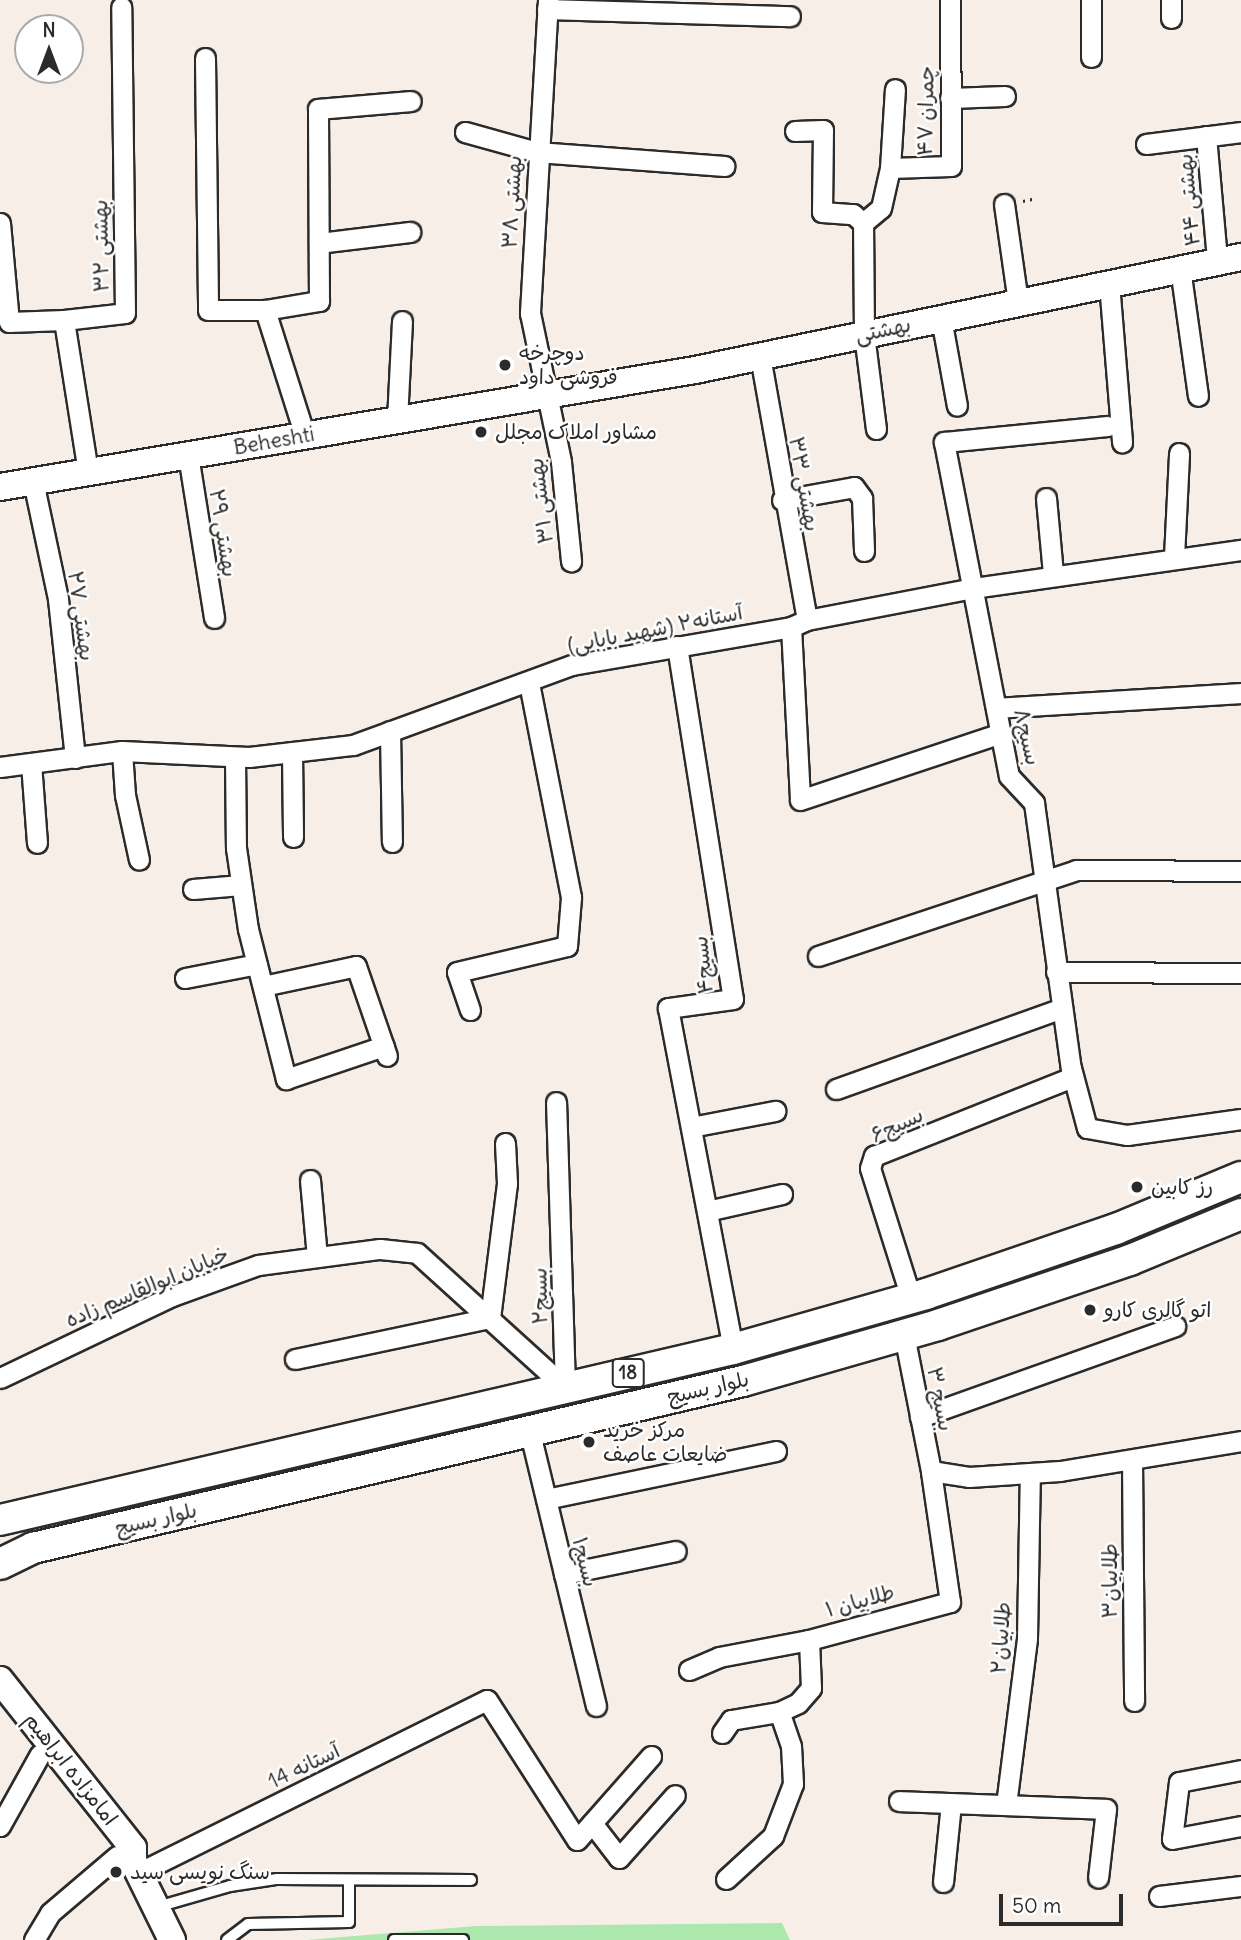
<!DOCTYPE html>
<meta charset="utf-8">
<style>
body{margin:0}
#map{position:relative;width:1241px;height:1940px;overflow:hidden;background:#f7efe7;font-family:Delius,"Playpen Sans Arabic",sans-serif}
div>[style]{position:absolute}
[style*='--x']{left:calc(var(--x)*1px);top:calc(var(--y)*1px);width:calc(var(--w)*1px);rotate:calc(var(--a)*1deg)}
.green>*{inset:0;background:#ace8ae}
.path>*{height:2.5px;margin-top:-1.25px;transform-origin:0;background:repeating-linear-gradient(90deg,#2b2b2b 0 2px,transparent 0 7px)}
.roads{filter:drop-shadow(2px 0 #2b2b2b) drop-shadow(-2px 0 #2b2b2b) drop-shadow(0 2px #2b2b2b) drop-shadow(0 -2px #2b2b2b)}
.lane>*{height:10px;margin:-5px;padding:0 5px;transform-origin:5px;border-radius:5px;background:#fff}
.street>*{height:19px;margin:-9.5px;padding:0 9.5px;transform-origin:9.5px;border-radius:9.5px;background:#fff}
.secondary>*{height:26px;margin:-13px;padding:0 13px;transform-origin:13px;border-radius:13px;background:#fff}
.primary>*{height:30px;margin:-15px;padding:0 15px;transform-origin:15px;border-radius:15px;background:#fff}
.dots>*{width:19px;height:19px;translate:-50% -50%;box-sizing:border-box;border:4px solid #fff;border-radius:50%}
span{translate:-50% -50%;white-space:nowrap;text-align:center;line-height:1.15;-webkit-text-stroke:5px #fff;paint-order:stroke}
.shield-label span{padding:2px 5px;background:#fff;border:2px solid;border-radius:5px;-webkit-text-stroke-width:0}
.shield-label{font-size:19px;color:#2b2b2b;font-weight:700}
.street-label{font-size:21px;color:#2b2b2b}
.poi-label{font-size:21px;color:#2b2b2b}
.left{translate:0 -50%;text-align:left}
.north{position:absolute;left:14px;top:14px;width:70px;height:70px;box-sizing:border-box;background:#fff;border:2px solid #aaa;border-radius:50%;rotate:0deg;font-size:19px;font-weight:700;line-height:28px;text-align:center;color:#2b2b2b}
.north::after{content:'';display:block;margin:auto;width:24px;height:32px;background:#2b2b2b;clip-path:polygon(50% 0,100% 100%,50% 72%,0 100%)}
.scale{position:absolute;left:999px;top:1894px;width:124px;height:32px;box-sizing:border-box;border:4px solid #2b2b2b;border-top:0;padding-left:9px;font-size:21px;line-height:24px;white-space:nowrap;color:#2b2b2b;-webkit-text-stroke:5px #fff;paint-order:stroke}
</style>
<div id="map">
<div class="green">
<i style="clip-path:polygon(782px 1923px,790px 1940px,307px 1940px,476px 1926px)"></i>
</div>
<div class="path">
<i style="--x:1023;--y:201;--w:14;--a:-12"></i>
</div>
<div class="roads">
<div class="lane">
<i style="--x:157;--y:1907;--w:76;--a:-16"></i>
<i style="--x:230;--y:1886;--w:48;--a:-8.5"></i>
<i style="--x:277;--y:1879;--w:194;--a:0.3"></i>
<i style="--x:227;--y:1940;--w:26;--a:-37"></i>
<i style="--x:248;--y:1924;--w:101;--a:-1.1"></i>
<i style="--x:349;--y:1922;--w:42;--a:-90"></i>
<i style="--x:394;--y:1940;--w:69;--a:0"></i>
</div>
<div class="street">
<i style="--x:548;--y:0;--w:314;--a:93.3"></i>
<i style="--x:530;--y:313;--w:152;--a:78.2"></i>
<i style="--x:561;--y:462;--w:100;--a:84.2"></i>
<i style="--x:1171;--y:0;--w:18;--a:90"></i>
<i style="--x:547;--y:9;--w:243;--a:1.7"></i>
<i style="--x:1091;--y:57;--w:57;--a:-90"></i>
<i style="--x:205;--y:58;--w:252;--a:89.3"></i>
<i style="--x:208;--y:310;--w:57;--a:0"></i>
<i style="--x:265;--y:310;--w:55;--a:-9.5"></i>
<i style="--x:319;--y:301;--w:192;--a:-90.3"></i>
<i style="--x:318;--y:109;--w:93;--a:-4.9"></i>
<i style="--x:950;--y:98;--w:55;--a:-2.1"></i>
<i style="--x:795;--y:131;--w:28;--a:-2"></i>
<i style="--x:823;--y:130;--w:82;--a:90.7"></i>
<i style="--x:822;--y:212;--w:31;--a:4"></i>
<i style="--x:853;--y:214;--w:13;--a:42"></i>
<i style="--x:465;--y:132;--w:75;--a:15.5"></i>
<i style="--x:537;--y:152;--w:188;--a:4.3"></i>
<i style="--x:1206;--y:136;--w:124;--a:84.9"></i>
<i style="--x:1146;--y:144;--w:96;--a:-7.2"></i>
<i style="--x:890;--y:168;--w:79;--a:-86.4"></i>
<i style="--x:1004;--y:204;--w:99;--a:81.9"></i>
<i style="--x:0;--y:223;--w:99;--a:84.8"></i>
<i style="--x:9;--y:322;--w:55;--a:-2.1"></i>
<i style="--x:319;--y:243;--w:92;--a:-6.9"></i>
<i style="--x:1180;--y:268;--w:129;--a:82"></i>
<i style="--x:1109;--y:283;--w:160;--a:85.3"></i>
<i style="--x:265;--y:310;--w:132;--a:72.4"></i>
<i style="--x:941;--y:318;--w:89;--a:79.7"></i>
<i style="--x:760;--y:356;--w:268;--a:79.9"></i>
<i style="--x:397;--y:420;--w:99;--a:-87.1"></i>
<i style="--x:1108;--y:426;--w:165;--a:174.4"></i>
<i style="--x:944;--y:442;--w:340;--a:79"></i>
<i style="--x:1009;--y:776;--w:37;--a:47"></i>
<i style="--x:1034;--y:803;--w:268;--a:82.1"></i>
<i style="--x:1071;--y:1068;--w:62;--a:75.1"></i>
<i style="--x:1087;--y:1128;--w:41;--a:9.9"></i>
<i style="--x:1127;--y:1135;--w:115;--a:-8"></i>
<i style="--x:876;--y:429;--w:96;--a:-97.2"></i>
<i style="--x:864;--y:334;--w:111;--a:-90.5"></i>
<i style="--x:863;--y:223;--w:23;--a:-40"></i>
<i style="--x:881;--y:208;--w:41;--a:-77.3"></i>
<i style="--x:890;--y:168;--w:61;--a:-1.9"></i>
<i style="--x:951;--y:166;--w:166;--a:-90.3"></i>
<i style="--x:188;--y:455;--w:165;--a:80.9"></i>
<i style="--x:88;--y:472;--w:154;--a:-99"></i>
<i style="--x:64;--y:320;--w:61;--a:-6.5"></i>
<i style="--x:125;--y:313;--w:306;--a:-90.7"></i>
<i style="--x:33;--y:481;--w:121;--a:78"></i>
<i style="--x:58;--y:599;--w:160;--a:83.9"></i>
<i style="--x:1046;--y:498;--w:76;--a:84.7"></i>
<i style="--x:782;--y:500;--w:73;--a:-10.2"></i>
<i style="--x:854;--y:487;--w:14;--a:54"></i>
<i style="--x:862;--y:498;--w:53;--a:87.8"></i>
<i style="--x:1174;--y:557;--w:104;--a:-87.2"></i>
<i style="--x:791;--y:627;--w:173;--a:87"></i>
<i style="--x:800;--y:800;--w:212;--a:-18.4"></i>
<i style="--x:677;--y:646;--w:357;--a:81"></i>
<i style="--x:733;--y:999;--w:66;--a:172.1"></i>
<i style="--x:668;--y:1008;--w:347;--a:79.2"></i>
<i style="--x:996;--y:708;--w:245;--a:-3.5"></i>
<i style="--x:390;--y:731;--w:111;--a:89"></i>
<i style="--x:122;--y:751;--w:44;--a:86.1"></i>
<i style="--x:125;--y:795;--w:66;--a:77.8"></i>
<i style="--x:292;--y:752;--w:85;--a:89.3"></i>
<i style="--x:235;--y:757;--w:91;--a:89.4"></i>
<i style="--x:236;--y:848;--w:82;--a:81.6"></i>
<i style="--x:248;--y:929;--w:155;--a:75.8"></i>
<i style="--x:286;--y:1079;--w:103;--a:-18.6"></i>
<i style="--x:31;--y:763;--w:80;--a:85.7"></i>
<i style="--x:0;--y:767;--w:123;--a:-7.5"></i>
<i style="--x:122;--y:751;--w:127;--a:2.7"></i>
<i style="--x:249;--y:757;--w:105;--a:-6.6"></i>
<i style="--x:353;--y:745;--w:233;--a:-20.1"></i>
<i style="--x:572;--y:665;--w:222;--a:-9.8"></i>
<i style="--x:791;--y:627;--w:17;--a:-24"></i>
<i style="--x:807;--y:620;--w:169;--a:-10.9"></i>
<i style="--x:973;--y:588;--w:271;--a:-8.1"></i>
<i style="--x:193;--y:889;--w:48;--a:-4.8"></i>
<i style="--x:818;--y:956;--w:272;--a:-18.4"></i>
<i style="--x:1076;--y:870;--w:165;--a:0.3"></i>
<i style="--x:1056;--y:972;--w:185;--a:0.3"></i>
<i style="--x:185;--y:978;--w:73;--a:-11"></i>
<i style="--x:263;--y:986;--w:95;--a:-12.1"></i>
<i style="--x:356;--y:966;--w:95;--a:71"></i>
<i style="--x:470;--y:1010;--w:40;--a:-108.9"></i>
<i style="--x:457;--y:972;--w:113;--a:-13.3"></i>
<i style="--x:567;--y:946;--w:49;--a:-85.3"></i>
<i style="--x:571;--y:897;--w:218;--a:-101.1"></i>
<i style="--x:836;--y:1089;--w:240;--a:-19.7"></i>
<i style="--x:691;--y:1127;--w:86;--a:-10.8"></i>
<i style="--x:310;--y:1180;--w:77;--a:84.8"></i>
<i style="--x:707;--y:1211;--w:77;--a:-12.8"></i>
<i style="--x:911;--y:1298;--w:136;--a:-107.5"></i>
<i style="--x:870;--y:1168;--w:13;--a:-72"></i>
<i style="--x:874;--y:1156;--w:214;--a:-21.7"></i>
<i style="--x:490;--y:1318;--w:136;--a:-82.8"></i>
<i style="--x:507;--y:1183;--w:40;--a:-92.9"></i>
<i style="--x:295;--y:1359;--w:199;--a:-11.9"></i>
<i style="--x:0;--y:1378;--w:191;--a:-25.5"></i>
<i style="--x:172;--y:1296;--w:91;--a:-19.8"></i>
<i style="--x:258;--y:1265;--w:123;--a:-7.5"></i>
<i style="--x:380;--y:1249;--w:37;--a:6"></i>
<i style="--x:417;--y:1253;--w:200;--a:42.2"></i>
<i style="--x:565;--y:1387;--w:285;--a:-91.8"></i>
<i style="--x:920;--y:1417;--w:271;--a:-19.6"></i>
<i style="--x:529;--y:1429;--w:285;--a:76.4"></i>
<i style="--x:1132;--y:1460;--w:241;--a:89.5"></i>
<i style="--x:931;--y:1471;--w:38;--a:9"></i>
<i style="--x:969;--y:1477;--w:91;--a:-3.8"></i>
<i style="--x:1060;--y:1471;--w:183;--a:-9.4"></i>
<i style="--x:546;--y:1499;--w:235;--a:-11.8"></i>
<i style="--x:564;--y:1574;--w:114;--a:-11.6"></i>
<i style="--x:689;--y:1670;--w:33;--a:-23"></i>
<i style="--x:719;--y:1657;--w:92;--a:-10.7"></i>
<i style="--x:722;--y:1733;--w:16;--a:-55"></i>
<i style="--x:731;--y:1720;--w:49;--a:-9.5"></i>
<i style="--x:1241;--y:1770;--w:63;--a:169"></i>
<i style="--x:1179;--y:1782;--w:57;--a:97"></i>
<i style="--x:1172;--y:1839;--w:70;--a:-10.7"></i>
<i style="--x:899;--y:1801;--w:207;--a:2.2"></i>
<i style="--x:1106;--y:1809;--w:69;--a:96.6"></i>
<i style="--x:1006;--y:1805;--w:168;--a:-82.8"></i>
<i style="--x:1027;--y:1638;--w:165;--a:-89"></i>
<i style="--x:592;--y:1823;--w:44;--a:52.4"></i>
<i style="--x:619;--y:1858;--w:84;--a:-48.4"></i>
<i style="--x:0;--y:1826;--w:82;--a:-60.9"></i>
<i style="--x:140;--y:1872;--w:387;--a:-26.4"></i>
<i style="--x:487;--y:1700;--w:166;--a:57.3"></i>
<i style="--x:577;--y:1840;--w:112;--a:-48.6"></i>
<i style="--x:726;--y:1879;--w:64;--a:-42.5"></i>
<i style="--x:773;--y:1836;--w:56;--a:-69"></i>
<i style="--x:793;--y:1784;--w:38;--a:-93"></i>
<i style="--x:791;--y:1746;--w:36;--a:-109"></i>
<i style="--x:779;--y:1712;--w:21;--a:-25"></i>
<i style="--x:798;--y:1703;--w:20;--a:-49"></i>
<i style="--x:811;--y:1688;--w:48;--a:-92.4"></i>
<i style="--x:809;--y:1640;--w:146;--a:-15.1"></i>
<i style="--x:950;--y:1602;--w:132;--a:-98.3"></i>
<i style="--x:931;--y:1471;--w:139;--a:-101.2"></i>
<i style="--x:943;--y:1882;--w:79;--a:-84.2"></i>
<i style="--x:1159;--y:1896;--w:83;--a:-7"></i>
<i style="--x:34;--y:1940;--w:31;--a:-59"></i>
<i style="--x:50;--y:1913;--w:88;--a:-40.4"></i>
</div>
<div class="secondary">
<i style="--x:0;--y:487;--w:705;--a:-9.56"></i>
<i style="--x:695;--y:370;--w:558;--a:-11.69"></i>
<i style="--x:0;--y:1680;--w:214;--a:51.6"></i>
<i style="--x:133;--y:1848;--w:13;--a:90"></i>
<i style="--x:133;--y:1861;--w:88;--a:63.7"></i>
</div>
<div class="primary">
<i style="--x:0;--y:1520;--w:753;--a:-13.13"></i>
<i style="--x:733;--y:1349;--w:201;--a:-15.9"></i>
<i style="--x:926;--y:1294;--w:201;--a:-18.9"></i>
<i style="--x:1116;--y:1229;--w:135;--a:-22.6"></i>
<i style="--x:0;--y:1564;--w:37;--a:-26"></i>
<i style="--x:33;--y:1548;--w:729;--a:-13.24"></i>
<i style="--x:743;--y:1381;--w:203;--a:-16"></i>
<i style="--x:938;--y:1325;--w:203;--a:-18.7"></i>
<i style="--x:1130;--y:1260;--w:120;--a:-22.5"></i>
</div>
</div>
<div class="dots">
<i style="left:505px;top:365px;background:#2b2b2b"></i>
<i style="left:481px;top:432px;background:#2b2b2b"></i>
<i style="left:1137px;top:1187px;background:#2b2b2b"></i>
<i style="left:1090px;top:1310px;background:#2b2b2b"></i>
<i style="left:589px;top:1442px;background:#2b2b2b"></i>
<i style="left:116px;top:1872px;background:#2b2b2b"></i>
</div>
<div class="shield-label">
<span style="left:628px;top:1373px">18</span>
</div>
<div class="street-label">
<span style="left:926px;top:111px;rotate:-89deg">چمران ۴۷</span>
<span style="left:1189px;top:200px;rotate:-95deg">بهشتی ۴۴</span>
<span style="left:512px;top:202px;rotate:-87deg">بهشتی ۳۸</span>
<span style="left:101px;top:246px;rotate:-91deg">بهشتی ۳۲</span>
<span style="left:883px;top:330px;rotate:-12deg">بهشتی</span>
<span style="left:274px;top:441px;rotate:-10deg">Beheshti</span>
<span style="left:804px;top:484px;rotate:80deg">بهشتی ۳۳</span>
<span style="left:541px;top:501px;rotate:-97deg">بهشتی ۳۱</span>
<span style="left:223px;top:533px;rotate:81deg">بهشتی ۲۹</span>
<span style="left:81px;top:616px;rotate:82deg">بهشتی ۲۷</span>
<span style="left:655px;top:629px;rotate:-11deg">آستانه۲ (شهید بابایی)</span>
<span style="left:1027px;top:737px;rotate:77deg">بسیج۸</span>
<span style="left:703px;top:965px;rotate:-96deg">بسیج۴</span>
<span style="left:897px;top:1125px;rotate:-25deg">بسیج۶</span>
<span style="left:147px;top:1287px;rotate:-23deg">خیابان ابوالقاسم زاده</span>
<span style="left:540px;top:1296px;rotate:-91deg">بسیج۲</span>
<span style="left:708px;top:1388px;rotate:-13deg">بلوار بسیج</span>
<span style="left:940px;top:1399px;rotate:79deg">بسیج ۳</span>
<span style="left:156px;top:1519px;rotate:-13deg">بلوار بسیج</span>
<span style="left:585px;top:1562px;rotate:76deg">بسیج۱</span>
<span style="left:1110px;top:1581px;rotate:-90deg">طلابیان۳</span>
<span style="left:860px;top:1601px;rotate:-16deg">طلابیان ۱</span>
<span style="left:1001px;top:1638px;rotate:-86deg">طلابیان۲</span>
<span style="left:304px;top:1766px;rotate:-26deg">آستانه 14</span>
<span style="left:71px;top:1769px;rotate:52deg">امامزاده ابراهیم</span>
</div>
<div class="poi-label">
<span class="left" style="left:519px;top:365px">دوچرخه<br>فروشی داود</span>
<span class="left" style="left:495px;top:432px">مشاور املاک مجلل</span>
<span class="left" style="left:1151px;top:1187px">رز کابین</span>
<span class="left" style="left:1104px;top:1310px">اتو گالری کارو</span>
<span class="left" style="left:603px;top:1442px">مرکز خرید<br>ضایعات عاصف</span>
<span class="left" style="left:130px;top:1872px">سنگ نویسی سید</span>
</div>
<div class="north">N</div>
<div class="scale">50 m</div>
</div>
